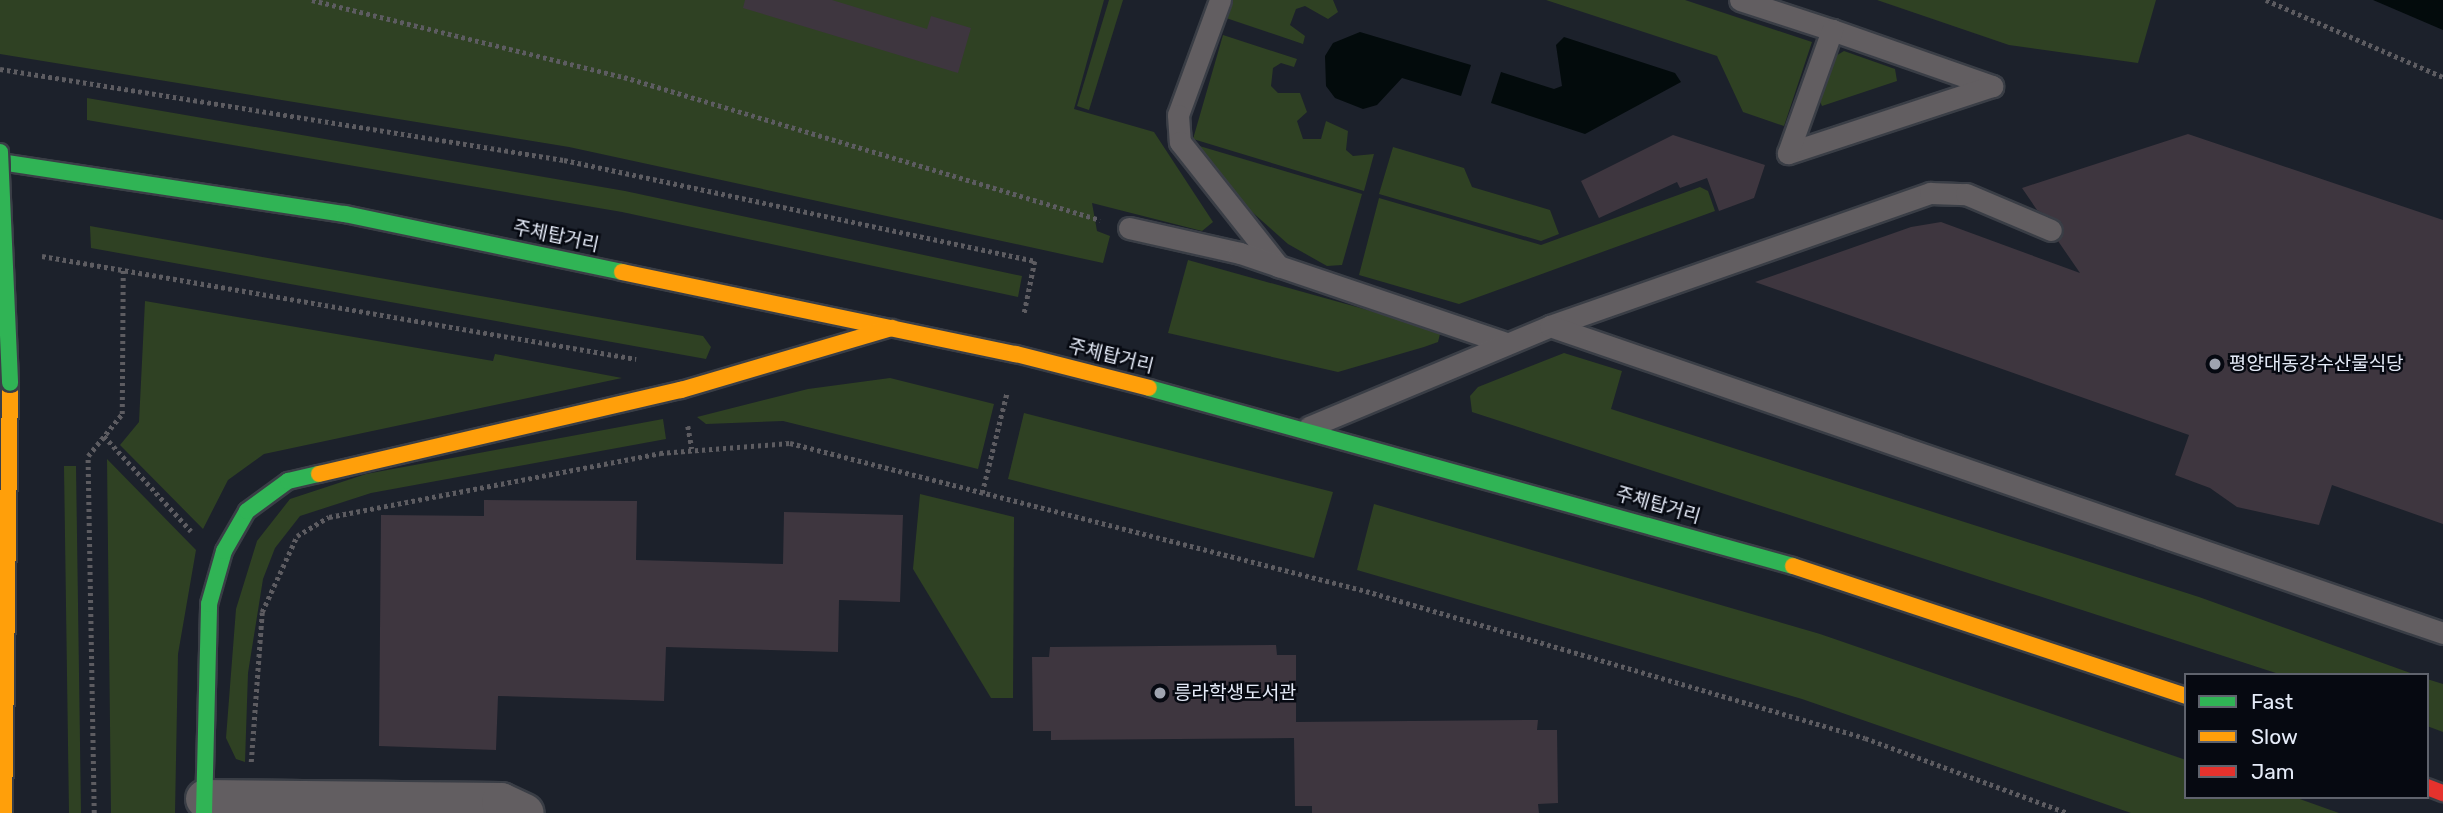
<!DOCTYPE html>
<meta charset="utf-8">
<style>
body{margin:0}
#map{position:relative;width:2443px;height:813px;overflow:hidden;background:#1c212b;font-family:Rubik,"Noto Sans KR",sans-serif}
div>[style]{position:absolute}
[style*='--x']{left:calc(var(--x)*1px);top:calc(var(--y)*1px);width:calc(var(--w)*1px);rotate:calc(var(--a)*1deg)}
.green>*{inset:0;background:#2f4123}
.water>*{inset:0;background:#030b0c}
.building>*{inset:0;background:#3e363f}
.path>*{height:4.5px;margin-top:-2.25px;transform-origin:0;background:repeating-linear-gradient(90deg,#5d5c61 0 3.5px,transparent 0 7px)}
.roads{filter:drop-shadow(2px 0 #3a3e46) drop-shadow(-2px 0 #3a3e46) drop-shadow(0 2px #3a3e46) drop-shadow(0 -2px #3a3e46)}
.lane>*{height:21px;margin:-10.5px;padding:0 10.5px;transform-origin:10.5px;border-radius:10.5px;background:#625e61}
.street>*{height:38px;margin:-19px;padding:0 19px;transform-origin:19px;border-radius:19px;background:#625e61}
.fast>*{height:16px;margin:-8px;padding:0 8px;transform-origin:8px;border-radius:8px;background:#30b455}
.slow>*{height:16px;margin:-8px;padding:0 8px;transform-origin:8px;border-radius:8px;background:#ff9f0a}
.jam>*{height:16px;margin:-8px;padding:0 8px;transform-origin:8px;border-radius:8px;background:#e5322d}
.bridges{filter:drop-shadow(2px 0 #3a3e46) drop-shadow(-2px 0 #3a3e46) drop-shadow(0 2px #3a3e46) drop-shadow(0 -2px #3a3e46)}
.fast-bridge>*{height:16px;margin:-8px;padding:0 8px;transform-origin:8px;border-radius:8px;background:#30b455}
.dots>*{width:19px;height:19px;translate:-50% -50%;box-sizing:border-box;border:4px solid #060911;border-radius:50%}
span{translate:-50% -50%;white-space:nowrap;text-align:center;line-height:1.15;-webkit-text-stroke:5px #060911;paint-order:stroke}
.street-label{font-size:19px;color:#e5ebf8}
.poi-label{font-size:19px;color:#e5ebf8}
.left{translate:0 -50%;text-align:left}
.legend{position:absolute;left:2184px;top:673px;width:245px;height:126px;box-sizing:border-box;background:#060911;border:2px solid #5f636d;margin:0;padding:9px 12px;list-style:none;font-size:21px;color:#e5ebf8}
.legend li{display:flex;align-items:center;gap:14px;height:35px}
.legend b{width:35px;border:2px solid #5f636d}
</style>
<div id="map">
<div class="green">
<i style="clip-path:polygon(0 0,1104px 0,1074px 109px,1154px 132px,1213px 222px,1202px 231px,1092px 203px,1097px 231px,1110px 236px,1103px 263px,569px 147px,0 54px)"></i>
<i style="clip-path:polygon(1109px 0,1123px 0,1089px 110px,1077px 106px)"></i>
<i style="clip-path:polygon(1232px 0,1333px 0,1338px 12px,1328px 19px,1305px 6px,1296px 9px,1290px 25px,1305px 36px,1303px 44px,1226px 18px)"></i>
<i style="clip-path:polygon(1546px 0,1685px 0,1812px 42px,1784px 126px,1743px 112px,1717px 56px)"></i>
<i style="clip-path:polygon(1877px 0,2156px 0,2138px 63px,2009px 45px)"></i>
<i style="clip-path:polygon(1223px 35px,1297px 59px,1294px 67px,1281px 63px,1273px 68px,1271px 86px,1278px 93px,1300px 93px,1307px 112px,1297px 121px,1303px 139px,1321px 139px,1326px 121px,1348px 131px,1346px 150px,1353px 156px,1374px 154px,1364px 191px,1193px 139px)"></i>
<i style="clip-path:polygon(1844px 51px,1895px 69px,1897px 81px,1822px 106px,1818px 97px,1834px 57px)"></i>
<i style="clip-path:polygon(87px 98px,625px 191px,1022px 276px,1018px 297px,622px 212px,87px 120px)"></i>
<i style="clip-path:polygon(1196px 145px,1362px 194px,1342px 265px,1327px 266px,1288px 244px,1242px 203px)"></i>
<i style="clip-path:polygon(1393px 147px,1464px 168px,1472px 187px,1550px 210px,1559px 234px,1541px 241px,1379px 194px)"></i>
<i style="clip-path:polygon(1700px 187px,1708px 191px,1715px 211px,1459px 304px,1359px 275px,1379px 198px,1541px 245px)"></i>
<i style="clip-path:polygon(90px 226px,703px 336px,711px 347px,706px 359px,91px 248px)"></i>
<i style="clip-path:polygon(1188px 260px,1432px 328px,1440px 334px,1438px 342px,1424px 347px,1338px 372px,1168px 333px)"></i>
<i style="clip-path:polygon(145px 301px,493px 361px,495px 354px,622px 378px,264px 454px,228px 480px,203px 529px,120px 445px,139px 422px)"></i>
<i style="clip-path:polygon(1564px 353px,1622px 371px,1611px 409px,2199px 597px,2416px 675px,2282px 675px,1472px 412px,1470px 396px,1478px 387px)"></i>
<i style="clip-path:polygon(890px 378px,994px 404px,978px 469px,783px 421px,706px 424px,697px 417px,808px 389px)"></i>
<i style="clip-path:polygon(1024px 413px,1333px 492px,1314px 558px,1008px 479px)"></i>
<i style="clip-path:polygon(663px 419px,666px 439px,371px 493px,300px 516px,275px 548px,263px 579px,248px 673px,245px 762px,236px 759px,226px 738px,236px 609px,257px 541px,290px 499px,366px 474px)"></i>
<i style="clip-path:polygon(107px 459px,196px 550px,178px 654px,175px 813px,111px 813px)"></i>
<i style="clip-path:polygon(64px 466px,76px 466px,81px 813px,69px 813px)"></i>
<i style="clip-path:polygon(920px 494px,1014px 517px,1013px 698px,991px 698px,913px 569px)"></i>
<i style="clip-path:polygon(1374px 504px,1820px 634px,2186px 760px,2186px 797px,2294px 797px,2339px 813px,2131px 813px,1802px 699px,1357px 570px)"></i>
<i style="clip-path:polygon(2427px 679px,2443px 684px,2443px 732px,2427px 726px)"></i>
</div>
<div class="water">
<i style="clip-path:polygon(2373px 0,2443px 0,2443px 30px)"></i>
<i style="clip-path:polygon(1360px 32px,1471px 65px,1461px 96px,1402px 78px,1377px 105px,1363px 109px,1335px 98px,1326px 86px,1325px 56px,1333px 43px)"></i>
<i style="clip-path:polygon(1564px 37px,1675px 73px,1681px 82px,1585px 134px,1491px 103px,1501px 72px,1554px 89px,1562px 86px,1556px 45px)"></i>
</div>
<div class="building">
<i style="clip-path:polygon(745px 0,832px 0,927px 29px,931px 16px,971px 28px,958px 73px,743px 8px)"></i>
<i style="clip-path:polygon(2188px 134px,2443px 220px,2443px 524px,2332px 485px,2319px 525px,2237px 507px,2210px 488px,2175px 475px,2189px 435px,1755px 282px,1911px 227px,1941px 222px,2080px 273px,2058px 241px,2062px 223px,2037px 210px,2022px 188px)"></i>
<i style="clip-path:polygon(1673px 135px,1765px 165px,1754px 198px,1719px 211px,1707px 178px,1680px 188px,1677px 182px,1599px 218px,1581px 181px)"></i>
<i style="clip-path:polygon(484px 500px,637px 501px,636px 560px,783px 564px,784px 512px,903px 515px,900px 602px,839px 600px,838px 652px,666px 647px,664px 701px,498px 696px,496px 750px,379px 746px,381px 515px,484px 516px)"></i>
<i style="clip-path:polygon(1276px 645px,1277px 655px,1296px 655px,1296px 722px,1538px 720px,1537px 730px,1557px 730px,1558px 803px,1538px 804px,1539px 813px,1312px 813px,1312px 806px,1295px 806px,1294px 738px,1051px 740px,1051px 731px,1033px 731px,1032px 657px,1049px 657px,1050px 647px)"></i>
</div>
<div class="path">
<i style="--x:312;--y:0;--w:321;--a:13.9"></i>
<i style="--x:624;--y:77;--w:497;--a:16.7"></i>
<i style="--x:2266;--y:0;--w:193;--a:23.5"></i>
<i style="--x:0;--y:69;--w:571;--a:9.17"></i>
<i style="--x:564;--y:160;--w:482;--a:12.1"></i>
<i style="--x:1035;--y:261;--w:55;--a:101.5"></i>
<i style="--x:42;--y:256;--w:603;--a:9.84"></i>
<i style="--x:688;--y:426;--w:23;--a:80"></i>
<i style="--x:104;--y:436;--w:129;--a:47.5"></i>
<i style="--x:982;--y:493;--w:104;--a:-76.1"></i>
<i style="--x:251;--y:762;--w:150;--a:-85.8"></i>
<i style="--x:262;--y:612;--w:84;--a:-65.3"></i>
<i style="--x:297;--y:536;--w:37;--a:-31"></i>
<i style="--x:329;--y:517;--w:337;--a:-10.9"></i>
<i style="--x:660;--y:453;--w:130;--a:-4.4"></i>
<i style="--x:790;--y:443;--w:595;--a:14.41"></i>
<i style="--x:1366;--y:591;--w:520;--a:16.41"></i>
<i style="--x:1865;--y:738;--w:216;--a:20.3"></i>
<i style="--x:94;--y:813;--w:357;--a:-91"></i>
<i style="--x:88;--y:456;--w:54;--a:-51"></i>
<i style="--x:122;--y:414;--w:147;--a:-89.6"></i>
</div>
<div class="roads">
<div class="lane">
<i style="--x:1220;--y:0;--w:122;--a:110.1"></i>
<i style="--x:1178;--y:115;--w:27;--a:86"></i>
<i style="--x:1180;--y:142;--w:159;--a:51.6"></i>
<i style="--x:1740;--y:0;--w:97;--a:18.1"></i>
<i style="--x:1832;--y:30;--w:170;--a:19.3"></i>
<i style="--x:1992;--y:86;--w:215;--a:161.8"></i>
<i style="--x:1788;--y:153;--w:131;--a:-70.3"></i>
<i style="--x:1129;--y:228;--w:114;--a:12.7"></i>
<i style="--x:1240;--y:253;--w:281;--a:18.7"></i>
<i style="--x:1550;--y:326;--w:403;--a:-19.3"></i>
<i style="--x:1930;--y:193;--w:36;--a:2"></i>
<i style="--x:1966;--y:194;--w:92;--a:23"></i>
<i style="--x:1309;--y:427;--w:261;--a:-22.7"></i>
<i style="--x:1550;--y:326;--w:944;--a:18.97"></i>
</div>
<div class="street">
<i style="--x:205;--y:799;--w:296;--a:0.6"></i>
<i style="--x:501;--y:802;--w:26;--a:25"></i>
</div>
<div class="fast">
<i style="--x:0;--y:162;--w:349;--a:8.6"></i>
<i style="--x:345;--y:214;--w:283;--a:11.8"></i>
<i style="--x:1149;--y:388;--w:668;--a:15.45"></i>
<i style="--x:204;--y:813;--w:209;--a:-88.6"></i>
<i style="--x:209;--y:604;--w:55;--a:-74.2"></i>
<i style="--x:224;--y:551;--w:46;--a:-60.1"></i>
<i style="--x:247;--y:511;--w:51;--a:-36.2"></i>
<i style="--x:288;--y:481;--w:32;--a:-13"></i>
</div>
<div class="slow">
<i style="--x:622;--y:272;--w:402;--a:11.8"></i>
<i style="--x:1016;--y:354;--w:137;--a:14.3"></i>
<i style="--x:319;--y:474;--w:372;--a:-13.1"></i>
<i style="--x:681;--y:390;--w:220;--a:-16.4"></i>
<i style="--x:1793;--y:566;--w:414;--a:18.3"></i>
<i style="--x:4;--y:813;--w:430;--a:-89.2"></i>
</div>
<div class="jam">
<i style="--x:2427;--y:787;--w:17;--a:21"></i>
</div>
</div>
<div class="bridges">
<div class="fast-bridge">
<i style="--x:0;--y:152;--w:231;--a:87.5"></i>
</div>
</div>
<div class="dots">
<i style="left:2215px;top:364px;background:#9fa4b0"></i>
<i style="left:1160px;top:693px;background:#9fa4b0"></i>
</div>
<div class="street-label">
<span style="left:556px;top:236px;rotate:12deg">주체탑거리</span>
<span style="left:1111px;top:356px;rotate:14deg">주체탑거리</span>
<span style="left:1658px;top:505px;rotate:16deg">주체탑거리</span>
</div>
<div class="poi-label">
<span class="left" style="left:2229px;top:364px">평양대동강수산물식당</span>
<span class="left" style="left:1174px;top:693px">릉라학생도서관</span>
</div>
<ul class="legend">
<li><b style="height:9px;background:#30b455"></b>Fast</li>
<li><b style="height:9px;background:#ff9f0a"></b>Slow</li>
<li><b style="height:9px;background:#e5322d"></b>Jam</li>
</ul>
</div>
